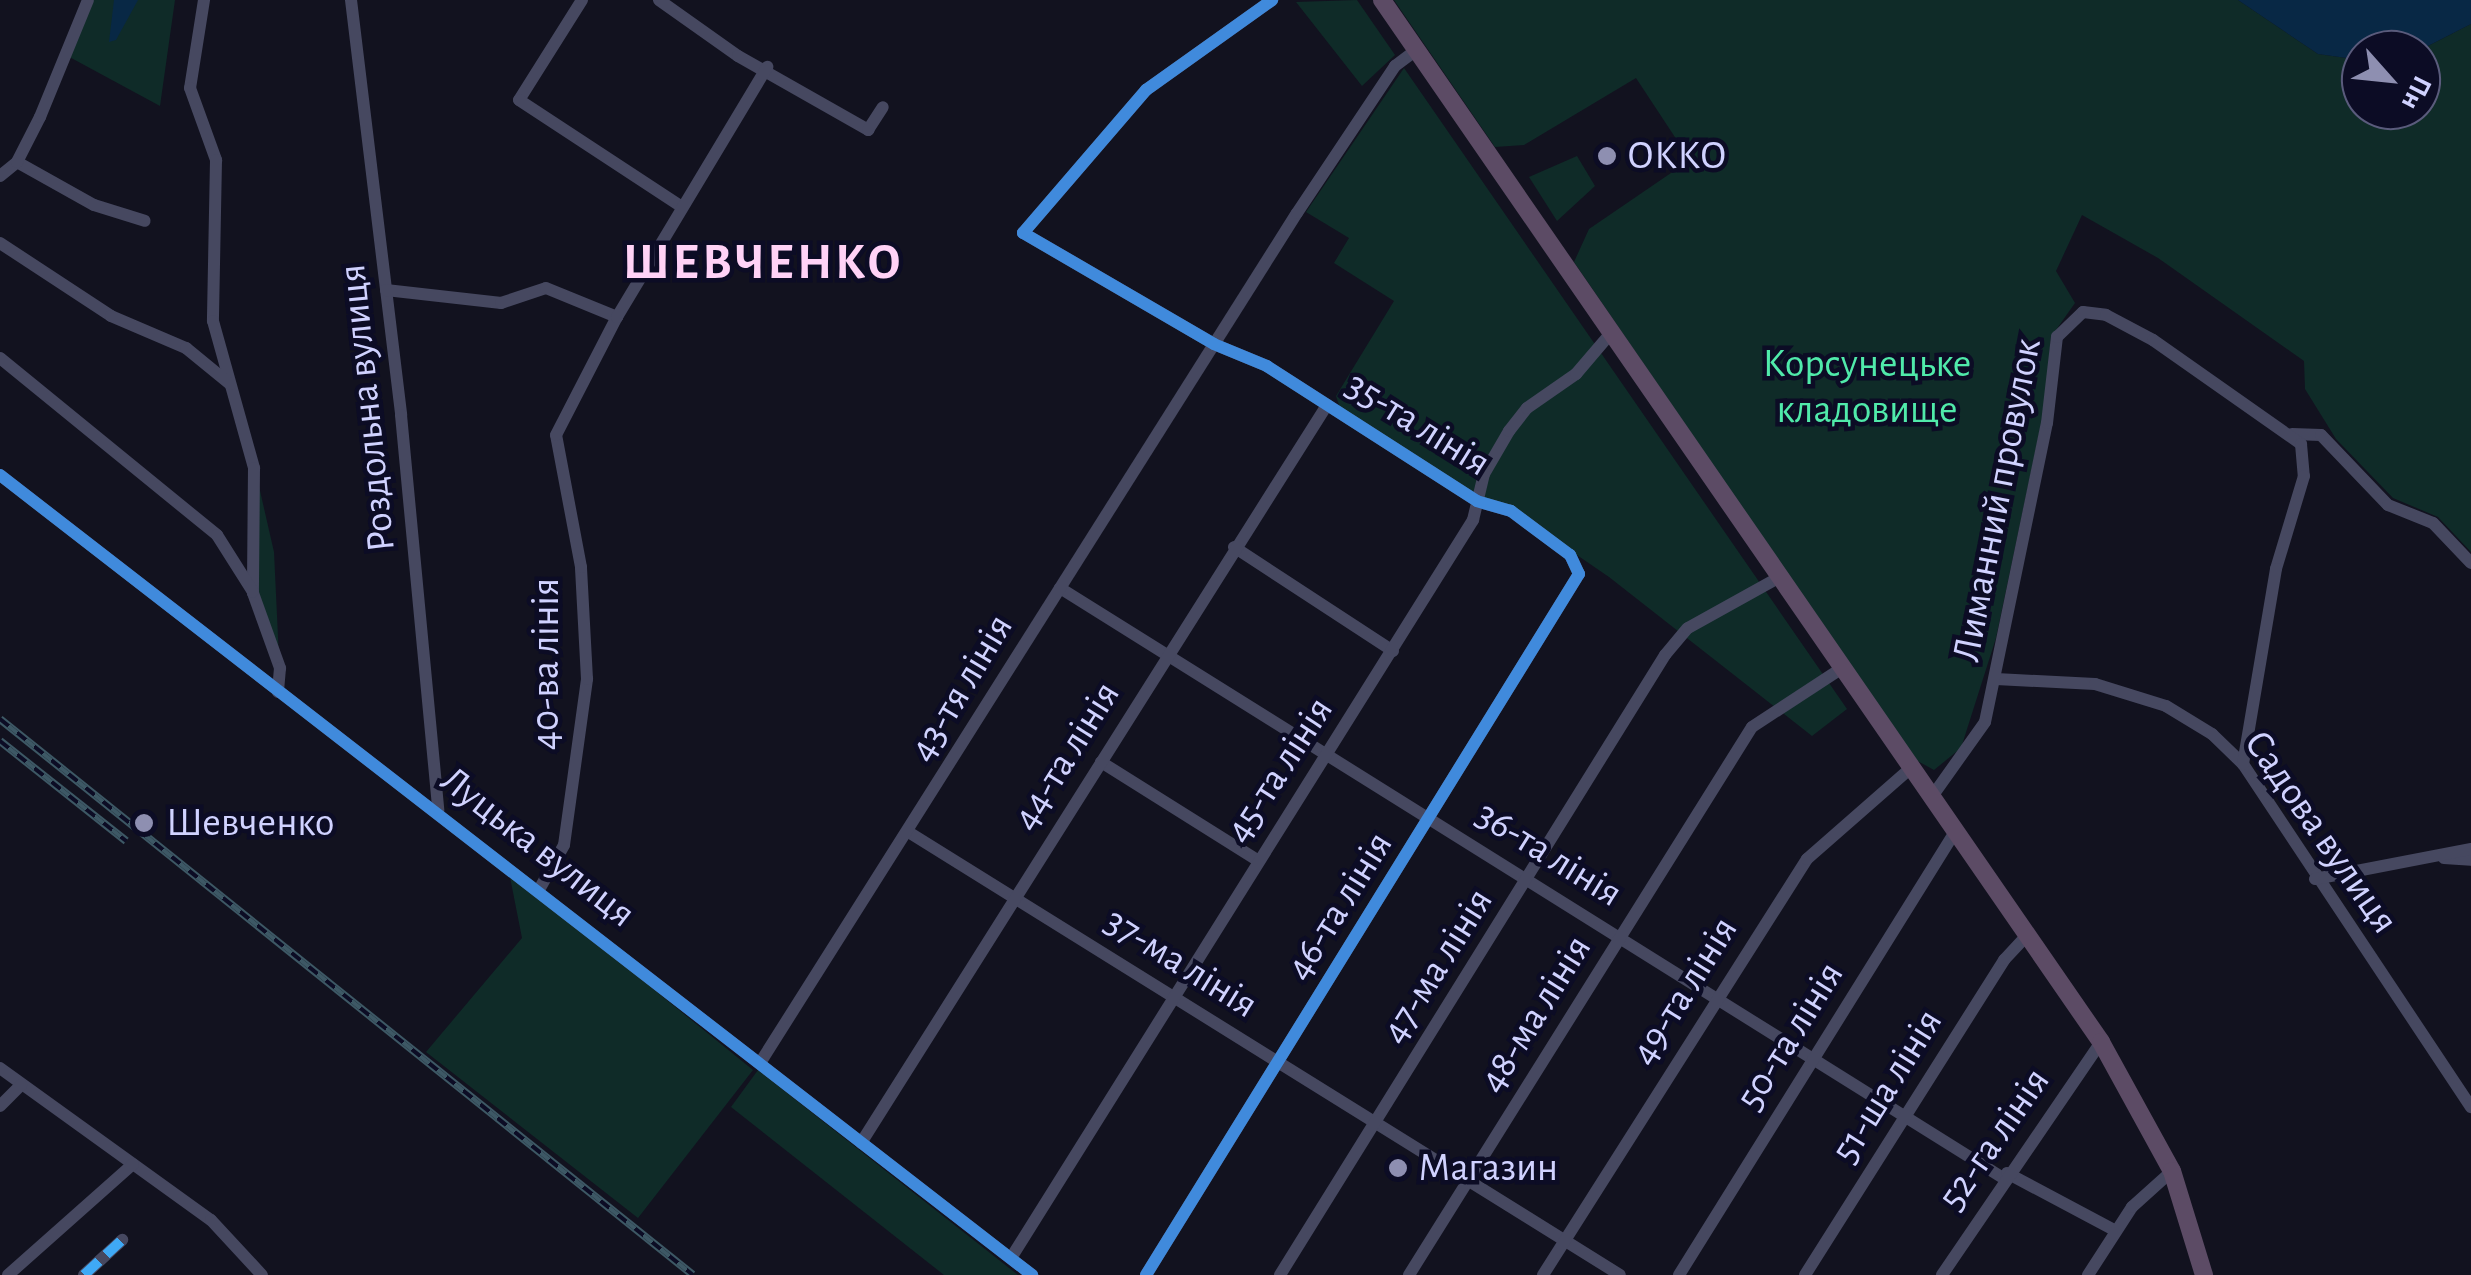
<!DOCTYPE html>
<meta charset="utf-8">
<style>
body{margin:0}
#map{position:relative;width:2471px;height:1275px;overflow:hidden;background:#12121f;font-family:"Alegreya Sans",sans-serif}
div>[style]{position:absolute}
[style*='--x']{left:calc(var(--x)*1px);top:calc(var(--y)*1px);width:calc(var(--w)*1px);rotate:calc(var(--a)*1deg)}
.green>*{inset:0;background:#0f2b28}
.water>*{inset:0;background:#082845}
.minor>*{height:12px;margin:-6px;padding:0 6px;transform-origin:6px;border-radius:6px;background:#464860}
.highway>*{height:18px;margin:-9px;padding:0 9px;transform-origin:9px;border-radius:9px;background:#5c4b65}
.rail>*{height:8px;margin-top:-4px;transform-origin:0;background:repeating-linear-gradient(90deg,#0c0c25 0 11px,#3d5865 0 22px);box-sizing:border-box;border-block:2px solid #3d5865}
.quiet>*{height:10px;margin-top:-5px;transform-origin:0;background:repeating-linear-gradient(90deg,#3fa9f5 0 20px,transparent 0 30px)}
.cycleway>*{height:12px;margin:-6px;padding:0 6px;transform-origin:6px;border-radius:6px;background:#408adc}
.dots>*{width:28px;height:28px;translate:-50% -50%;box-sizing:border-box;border:5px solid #0c0c25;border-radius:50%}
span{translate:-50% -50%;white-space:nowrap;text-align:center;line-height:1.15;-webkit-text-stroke:9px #0c0c25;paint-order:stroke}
.poi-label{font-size:40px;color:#d0d2ff}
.left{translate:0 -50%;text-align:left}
.park-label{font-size:40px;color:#50eaaa}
.street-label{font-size:40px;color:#d0d2ff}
.district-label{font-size:50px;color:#ffd2f6;font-weight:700;letter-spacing:2.5px}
.north{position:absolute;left:2341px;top:30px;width:100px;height:100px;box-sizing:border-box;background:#0c0c25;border:2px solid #5a5b7c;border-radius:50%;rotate:117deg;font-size:28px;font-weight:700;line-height:40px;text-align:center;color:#d0d2ff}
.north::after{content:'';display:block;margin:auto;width:35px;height:45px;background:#8e8fb1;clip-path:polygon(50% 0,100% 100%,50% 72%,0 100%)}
</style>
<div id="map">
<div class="green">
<i style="clip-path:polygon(88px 0,175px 0,160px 106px,62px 53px)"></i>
<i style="clip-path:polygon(1357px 0,1395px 55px,1362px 86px,1296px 2px)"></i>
<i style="clip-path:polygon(1394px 0,2238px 0,2318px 54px,2361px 60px,2361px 110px,2421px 110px,2420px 50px,2471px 24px,2471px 552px,2438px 517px,2393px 498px,2336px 439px,2305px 389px,2304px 361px,2158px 258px,2082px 215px,2056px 271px,2075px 303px,2051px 337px,2044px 410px,1996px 638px,1961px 748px,1934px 770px,1914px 759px,1574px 262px,1589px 229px,1690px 160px,1636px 78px,1524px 145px,1495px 147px)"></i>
<i style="clip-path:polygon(1404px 68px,1847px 709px,1812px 736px,1609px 577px,1523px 518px,1490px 507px,1342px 414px,1336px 396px,1394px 301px,1334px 263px,1349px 238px,1306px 212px)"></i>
<i style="clip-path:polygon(1577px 156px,1595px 186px,1557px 221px,1529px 177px)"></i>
<i style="clip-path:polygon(258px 482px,274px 552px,279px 658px,257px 593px)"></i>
<i style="clip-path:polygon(509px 872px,753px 1070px,638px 1218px,426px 1052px,522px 938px)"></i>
<i style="clip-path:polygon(758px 1070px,1018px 1275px,944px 1275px,731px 1107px)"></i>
</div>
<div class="water">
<i style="clip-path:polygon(114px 0,138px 0,116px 40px,109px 42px)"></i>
<i style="clip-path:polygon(2238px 0,2471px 0,2471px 24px,2420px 50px,2361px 50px,2361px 60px,2318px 54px)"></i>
</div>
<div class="minor">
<i style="--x:204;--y:0;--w:89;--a:99"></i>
<i style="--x:190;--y:88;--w:77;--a:70.1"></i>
<i style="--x:216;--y:160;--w:161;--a:91.1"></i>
<i style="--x:213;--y:321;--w:153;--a:74.4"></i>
<i style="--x:254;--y:468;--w:125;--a:90.5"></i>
<i style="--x:253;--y:593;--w:80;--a:70.2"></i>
<i style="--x:280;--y:668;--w:24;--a:95"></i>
<i style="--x:351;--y:0;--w:418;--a:83.1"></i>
<i style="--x:401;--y:415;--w:397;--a:84.6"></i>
<i style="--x:582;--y:0;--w:118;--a:122.2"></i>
<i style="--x:519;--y:100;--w:195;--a:33.3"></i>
<i style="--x:659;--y:0;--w:97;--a:35.3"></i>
<i style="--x:738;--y:56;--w:150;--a:29.6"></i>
<i style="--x:868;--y:130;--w:27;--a:-57"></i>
<i style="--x:17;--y:162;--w:88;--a:29.2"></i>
<i style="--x:94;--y:205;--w:53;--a:17.4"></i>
<i style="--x:0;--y:176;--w:22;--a:-39"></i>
<i style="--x:17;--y:162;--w:51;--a:-62.9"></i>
<i style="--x:40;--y:117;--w:126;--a:-67.7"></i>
<i style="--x:0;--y:243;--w:133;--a:33.3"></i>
<i style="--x:111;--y:316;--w:82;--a:23.1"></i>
<i style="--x:186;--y:348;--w:57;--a:39.3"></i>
<i style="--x:386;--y:290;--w:116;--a:6.4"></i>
<i style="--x:501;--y:303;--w:47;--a:-18.4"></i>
<i style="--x:546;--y:288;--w:77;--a:22.2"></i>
<i style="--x:0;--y:358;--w:280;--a:39.2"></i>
<i style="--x:217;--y:535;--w:67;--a:57.7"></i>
<i style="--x:2292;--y:434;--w:29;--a:2"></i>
<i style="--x:2321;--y:435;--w:97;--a:46.3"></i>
<i style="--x:2388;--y:505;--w:48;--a:21.8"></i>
<i style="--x:2433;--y:523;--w:55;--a:46.5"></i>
<i style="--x:0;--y:475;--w:1306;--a:37.78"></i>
<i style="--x:1234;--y:547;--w:190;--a:33.2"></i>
<i style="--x:1060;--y:588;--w:1112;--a:32.03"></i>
<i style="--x:1996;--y:679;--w:99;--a:2.9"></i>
<i style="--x:2095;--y:684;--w:74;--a:17.2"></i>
<i style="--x:2166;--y:706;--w:54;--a:31.3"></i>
<i style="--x:2212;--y:734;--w:43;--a:44.1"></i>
<i style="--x:2243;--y:764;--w:412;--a:56.4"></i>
<i style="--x:1101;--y:762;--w:186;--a:32.1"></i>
<i style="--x:1931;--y:798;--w:93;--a:-54.6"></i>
<i style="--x:1985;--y:722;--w:305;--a:-78.3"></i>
<i style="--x:2047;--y:423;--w:87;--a:-83.4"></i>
<i style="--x:2057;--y:337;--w:36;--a:-44"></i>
<i style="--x:2083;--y:312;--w:23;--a:7"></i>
<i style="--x:2106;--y:315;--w:53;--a:28"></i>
<i style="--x:2153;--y:340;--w:181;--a:35.1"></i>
<i style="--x:2301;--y:444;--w:32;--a:85"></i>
<i style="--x:2304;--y:476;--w:97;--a:106.8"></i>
<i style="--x:2276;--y:569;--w:198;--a:99.6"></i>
<i style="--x:910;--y:833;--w:836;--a:31.9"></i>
<i style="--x:2444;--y:858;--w:27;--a:4"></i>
<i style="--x:2315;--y:879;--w:159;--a:-10.9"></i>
<i style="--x:540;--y:888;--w:49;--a:-60.8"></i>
<i style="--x:564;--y:845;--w:168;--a:-82.1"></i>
<i style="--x:587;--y:679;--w:112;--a:-93.1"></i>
<i style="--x:581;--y:567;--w:134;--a:-100.7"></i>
<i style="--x:556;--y:435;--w:133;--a:-62.7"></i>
<i style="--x:617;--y:317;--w:292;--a:-59"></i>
<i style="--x:760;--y:1063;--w:1005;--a:-57.72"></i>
<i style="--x:1297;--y:213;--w:177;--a:-56.3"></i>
<i style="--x:1395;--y:66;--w:26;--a:-37"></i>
<i style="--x:0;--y:1068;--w:260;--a:35.8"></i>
<i style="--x:211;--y:1220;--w:75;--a:47.2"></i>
<i style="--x:0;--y:1106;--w:30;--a:-45"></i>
<i style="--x:861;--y:1143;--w:873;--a:-57.73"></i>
<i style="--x:2007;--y:1173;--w:123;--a:28"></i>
<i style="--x:1011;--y:1258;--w:871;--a:-57.95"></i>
<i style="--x:1473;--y:520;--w:47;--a:-76.6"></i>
<i style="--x:1484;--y:474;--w:50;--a:-59.8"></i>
<i style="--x:1509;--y:431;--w:29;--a:-52"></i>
<i style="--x:1527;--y:408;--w:60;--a:-34.8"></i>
<i style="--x:1576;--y:374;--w:54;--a:-49.5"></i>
<i style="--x:8;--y:1275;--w:167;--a:-41.6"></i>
<i style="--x:84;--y:1275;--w:52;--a:-42.6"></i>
<i style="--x:1146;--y:1275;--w:824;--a:-58.3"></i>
<i style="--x:1579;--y:574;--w:21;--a:-115"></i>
<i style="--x:1570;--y:555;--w:74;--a:-143.3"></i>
<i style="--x:1511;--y:511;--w:35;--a:-164"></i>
<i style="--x:1477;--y:501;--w:250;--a:-147.3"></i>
<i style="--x:1267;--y:366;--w:57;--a:-157.5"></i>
<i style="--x:1214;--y:344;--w:221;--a:-149.8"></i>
<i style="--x:1023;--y:233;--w:189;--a:-49.3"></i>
<i style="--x:1146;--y:90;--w:155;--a:-35.5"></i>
<i style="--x:1280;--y:1275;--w:730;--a:-58.16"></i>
<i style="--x:1665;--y:655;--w:35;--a:-50"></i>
<i style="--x:1688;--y:628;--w:105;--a:-29"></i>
<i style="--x:1409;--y:1275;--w:646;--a:-57.96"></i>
<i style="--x:1752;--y:727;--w:108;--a:-33.2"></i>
<i style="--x:1543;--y:1275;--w:493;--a:-57.6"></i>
<i style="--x:1807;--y:859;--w:138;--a:-41.2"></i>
<i style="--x:1679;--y:1275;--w:522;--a:-58.08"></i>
<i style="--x:1805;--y:1275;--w:373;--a:-57.7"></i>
<i style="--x:2004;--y:960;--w:34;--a:-47"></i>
<i style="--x:1942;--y:1275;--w:282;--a:-55.7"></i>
<i style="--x:2088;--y:1275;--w:81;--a:-57.1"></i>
<i style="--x:2132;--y:1207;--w:54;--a:-42"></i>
</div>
<div class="highway">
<i style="--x:1382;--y:0;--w:1266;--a:55.39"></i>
<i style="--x:2101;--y:1042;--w:147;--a:61.2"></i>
<i style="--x:2172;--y:1171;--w:109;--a:72.9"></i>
</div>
<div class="rail">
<i style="--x:0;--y:719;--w:888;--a:38.74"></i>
<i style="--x:0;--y:741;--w:161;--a:38.4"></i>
</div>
<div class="quiet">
<i style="--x:84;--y:1275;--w:52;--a:-42.6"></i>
</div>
<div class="cycleway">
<i style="--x:0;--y:475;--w:1306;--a:37.78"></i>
<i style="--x:1146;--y:1275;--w:824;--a:-58.3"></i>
<i style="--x:1579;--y:574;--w:21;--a:-115"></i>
<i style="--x:1570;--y:555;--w:74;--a:-143.3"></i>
<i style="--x:1511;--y:511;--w:35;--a:-164"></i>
<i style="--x:1477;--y:501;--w:250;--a:-147.3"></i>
<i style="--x:1267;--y:366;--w:57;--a:-157.5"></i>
<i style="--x:1214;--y:344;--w:221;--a:-149.8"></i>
<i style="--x:1023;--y:233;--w:189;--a:-49.3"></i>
<i style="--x:1146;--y:90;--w:155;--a:-35.5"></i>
</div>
<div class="dots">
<i style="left:1607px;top:156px;background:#8e8fb1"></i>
<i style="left:144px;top:823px;background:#8e8fb1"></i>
<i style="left:1398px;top:1168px;background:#8e8fb1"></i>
</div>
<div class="poi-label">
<span class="left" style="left:1627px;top:156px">ОККО</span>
<span class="left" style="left:166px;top:823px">Шевченко</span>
<span class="left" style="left:1418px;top:1168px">Магазин</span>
</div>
<div class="park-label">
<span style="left:1867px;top:387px">Корсунецьке<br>кладовище</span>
</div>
<div class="street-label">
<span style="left:367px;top:408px;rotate:-96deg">Роздольна вулиця</span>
<span style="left:1418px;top:424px;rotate:32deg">35-та лінія</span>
<span style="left:1997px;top:500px;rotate:-79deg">Лиманний провулок</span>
<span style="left:546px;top:664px;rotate:-90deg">40-ва лінія</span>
<span style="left:961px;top:688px;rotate:-59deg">43-тя лінія</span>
<span style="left:1066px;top:756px;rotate:-58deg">44-та лінія</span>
<span style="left:1279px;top:770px;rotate:-57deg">45-та лінія</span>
<span style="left:2321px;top:832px;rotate:55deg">Садова вулиця</span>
<span style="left:538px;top:847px;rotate:38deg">Луцька вулиця</span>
<span style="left:1549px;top:854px;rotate:32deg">36-та лінія</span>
<span style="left:1339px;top:906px;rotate:-58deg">46-та лінія</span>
<span style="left:1181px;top:963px;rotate:32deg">37-ма лінія</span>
<span style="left:1437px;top:966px;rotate:-58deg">47-ма лінія</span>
<span style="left:1684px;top:991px;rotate:-58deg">49-та лінія</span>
<span style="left:1535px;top:1014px;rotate:-58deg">48-ма лінія</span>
<span style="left:1790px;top:1036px;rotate:-58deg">50-та лінія</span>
<span style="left:1887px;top:1086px;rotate:-58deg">51-ша лінія</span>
<span style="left:1994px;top:1139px;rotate:-55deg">52-га лінія</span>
</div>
<div class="district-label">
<span style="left:763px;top:264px">ШЕВЧЕНКО</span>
</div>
<div class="north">Пн</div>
</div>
